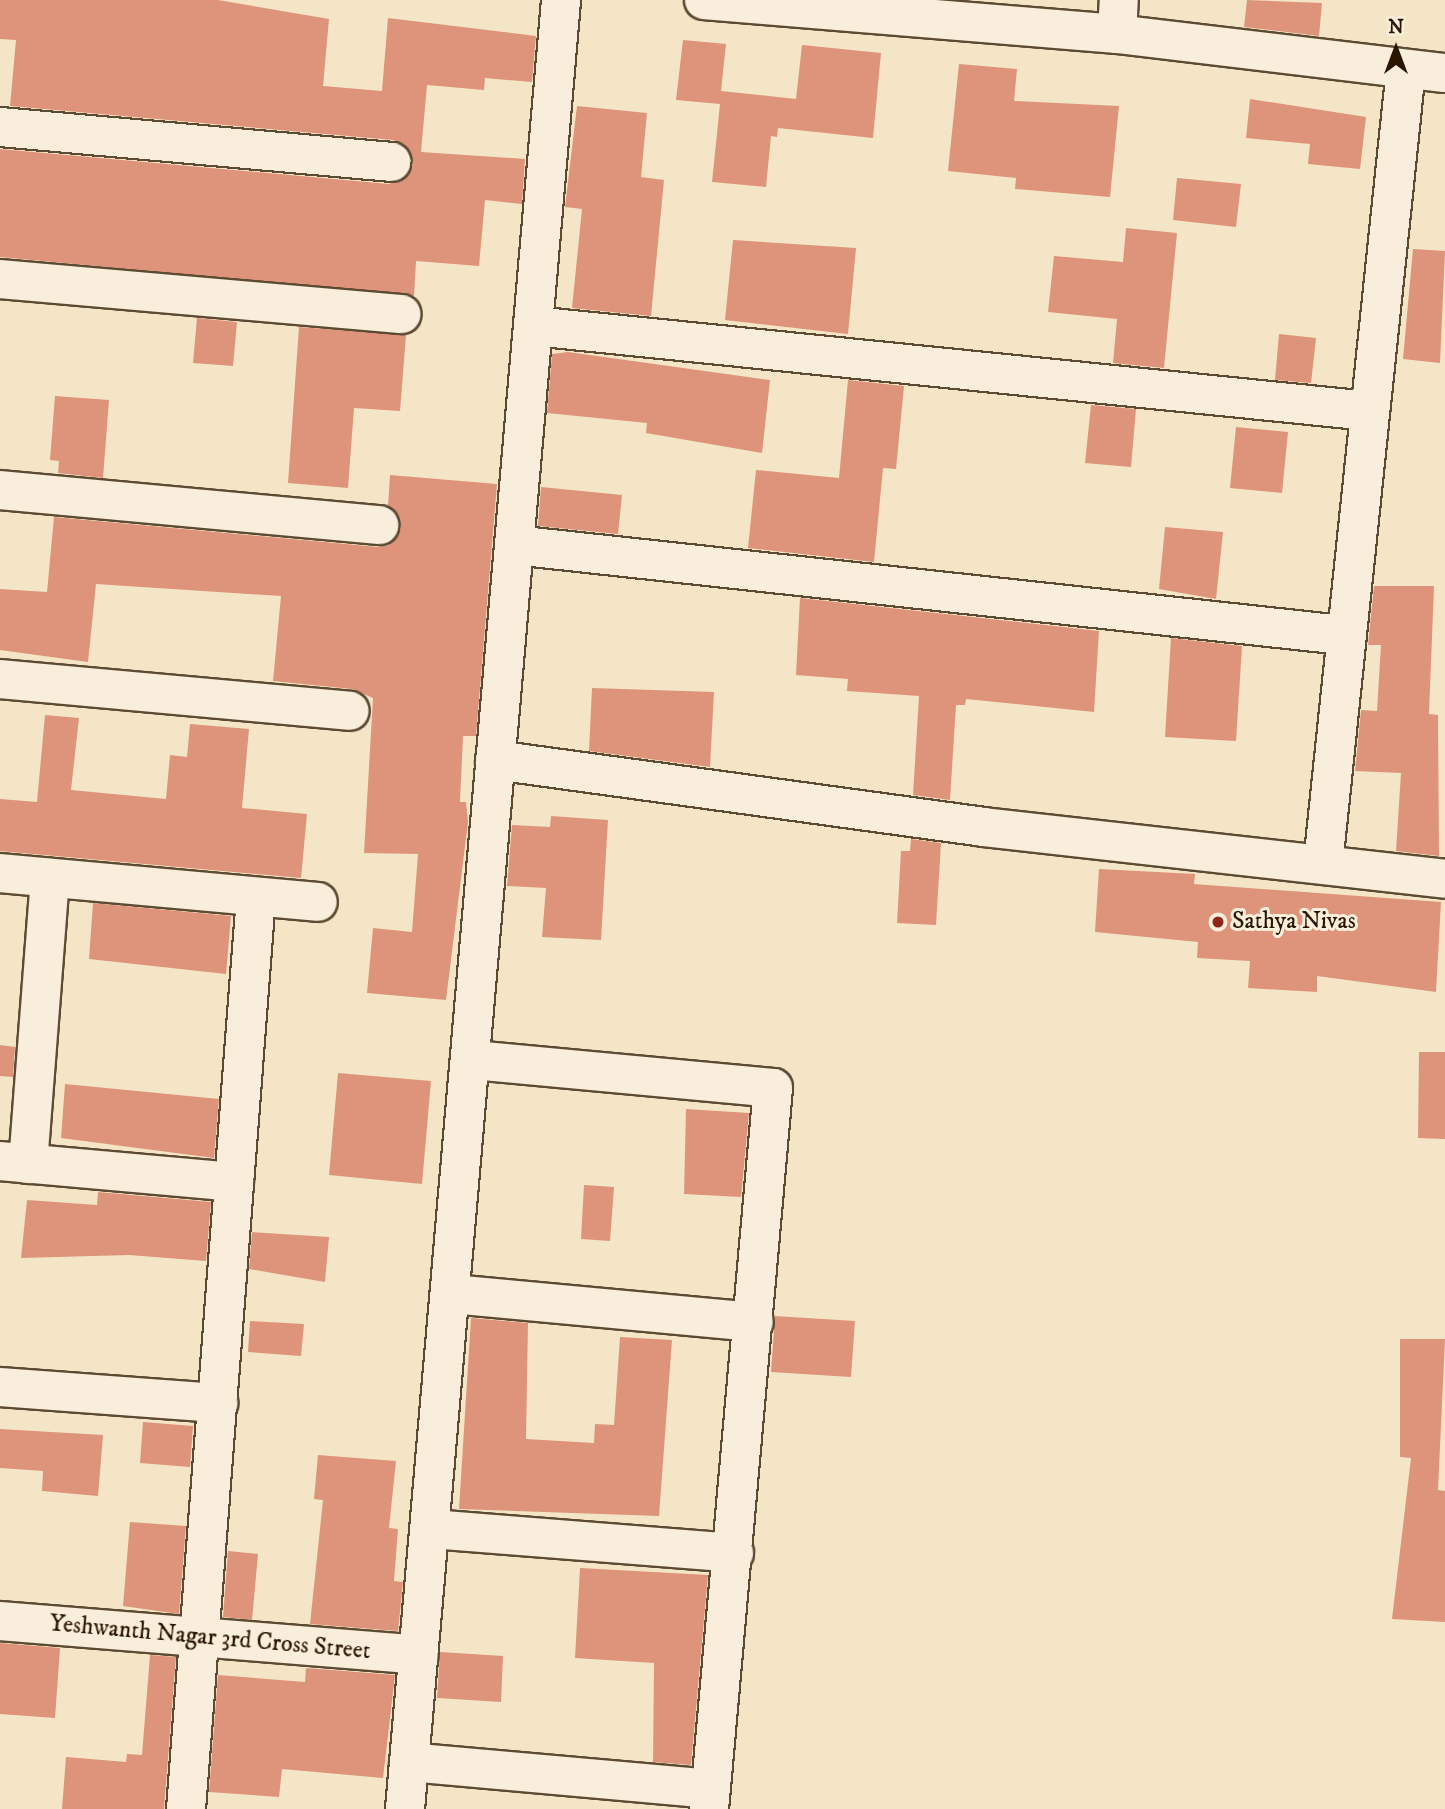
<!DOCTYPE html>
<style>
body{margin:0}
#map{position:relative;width:1445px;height:1809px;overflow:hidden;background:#f4e5c7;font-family:"IM FELL DW Pica",serif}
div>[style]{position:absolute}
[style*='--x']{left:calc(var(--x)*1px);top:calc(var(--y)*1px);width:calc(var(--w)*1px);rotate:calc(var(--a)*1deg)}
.building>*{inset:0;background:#de947a}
.roads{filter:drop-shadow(2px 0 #5c4a32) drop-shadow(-2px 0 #5c4a32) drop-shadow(0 2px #5c4a32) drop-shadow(0 -2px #5c4a32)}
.minor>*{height:38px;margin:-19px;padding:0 19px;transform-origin:19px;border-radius:19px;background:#f8eedb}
.dots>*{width:19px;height:19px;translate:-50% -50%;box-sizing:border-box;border:4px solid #f8eedb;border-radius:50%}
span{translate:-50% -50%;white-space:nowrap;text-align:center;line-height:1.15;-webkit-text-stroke:6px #f8eedb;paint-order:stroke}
.poi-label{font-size:24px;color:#2a1600}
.left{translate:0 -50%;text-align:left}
.street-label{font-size:24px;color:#2a1600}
.north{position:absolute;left:1361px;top:14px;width:70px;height:70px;-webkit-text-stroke:5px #f8eedb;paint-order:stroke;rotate:0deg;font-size:19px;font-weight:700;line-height:28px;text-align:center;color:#2a1600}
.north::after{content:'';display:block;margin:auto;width:24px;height:32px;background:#2a1600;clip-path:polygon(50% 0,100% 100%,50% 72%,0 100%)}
</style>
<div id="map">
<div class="building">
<i style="clip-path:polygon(0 0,218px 0,329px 19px,323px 86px,382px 91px,388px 18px,536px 36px,532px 82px,485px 78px,484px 90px,427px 85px,421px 152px,525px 159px,522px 204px,485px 200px,479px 266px,416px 261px,414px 296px,0 257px,0 149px,389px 184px,408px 175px,413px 163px,404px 145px,393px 140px,10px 106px,16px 40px,0 39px)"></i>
<i style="clip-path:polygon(1247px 0,1322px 3px,1319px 36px,1244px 27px)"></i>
<i style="clip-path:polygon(683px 40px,726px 44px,721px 91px,796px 99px,802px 45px,881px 53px,873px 138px,778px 128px,777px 137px,771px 136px,766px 187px,712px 182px,720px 104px,676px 100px)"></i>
<i style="clip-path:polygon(959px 64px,1017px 69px,1014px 101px,1119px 106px,1110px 197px,1015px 189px,1016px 178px,948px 171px)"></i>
<i style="clip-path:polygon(1250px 99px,1366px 117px,1360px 169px,1308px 164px,1310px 144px,1246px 138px)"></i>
<i style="clip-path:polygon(577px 106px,647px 113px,641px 177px,664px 180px,651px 316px,572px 308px,582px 209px,565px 207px)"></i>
<i style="clip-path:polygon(1177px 178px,1241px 184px,1236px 227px,1173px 220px)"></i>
<i style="clip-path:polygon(1126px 228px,1177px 233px,1164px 368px,1113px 363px,1117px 319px,1048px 312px,1054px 256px,1123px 262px)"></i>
<i style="clip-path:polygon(733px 240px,856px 248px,848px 334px,725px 320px)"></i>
<i style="clip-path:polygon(1413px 249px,1445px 251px,1440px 363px,1403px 359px)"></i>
<i style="clip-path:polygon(197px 318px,237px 322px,233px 366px,193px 363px)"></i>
<i style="clip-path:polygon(299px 327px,406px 335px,400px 411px,354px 408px,348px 488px,288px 483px)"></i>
<i style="clip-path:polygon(1279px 334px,1316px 338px,1311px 383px,1275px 380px)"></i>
<i style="clip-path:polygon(568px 352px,770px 380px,762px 453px,646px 433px,647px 423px,547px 413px,552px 354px)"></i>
<i style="clip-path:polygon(848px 380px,904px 386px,896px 469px,883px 468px,874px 562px,748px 548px,756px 470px,839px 478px)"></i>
<i style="clip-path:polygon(55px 396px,109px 400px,103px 478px,58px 473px,59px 461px,50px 460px)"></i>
<i style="clip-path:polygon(1091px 405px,1136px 409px,1131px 467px,1085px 463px)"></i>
<i style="clip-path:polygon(1236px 427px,1288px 432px,1282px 493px,1230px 488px)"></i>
<i style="clip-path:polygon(390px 475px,497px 484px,476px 736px,463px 736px,460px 802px,466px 802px,468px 822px,446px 1000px,367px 993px,373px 928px,412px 932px,418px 854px,364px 853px,373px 698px,352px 689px,273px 681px,281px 596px,96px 584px,88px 662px,0 650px,0 589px,47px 592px,54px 517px,378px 547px,389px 545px,401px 528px,388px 506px)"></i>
<i style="clip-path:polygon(541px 487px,622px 495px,618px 534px,538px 526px)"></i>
<i style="clip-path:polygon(1165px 527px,1223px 532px,1216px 599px,1159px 589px)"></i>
<i style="clip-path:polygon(1374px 586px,1434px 586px,1429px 714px,1438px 715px,1439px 856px,1396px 851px,1401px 773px,1355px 771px,1361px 710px,1377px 711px,1381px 645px,1368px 645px)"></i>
<i style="clip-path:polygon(800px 598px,1099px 631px,1094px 712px,966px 699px,965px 705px,956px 705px,950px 800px,913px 795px,919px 696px,847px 691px,848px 679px,796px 675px)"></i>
<i style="clip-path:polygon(1171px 638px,1242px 646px,1236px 741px,1165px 737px)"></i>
<i style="clip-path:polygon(592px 688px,714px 692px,710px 767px,589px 751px)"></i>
<i style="clip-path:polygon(45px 715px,79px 718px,71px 790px,166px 799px,170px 755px,187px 757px,190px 724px,249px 729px,242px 808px,307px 814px,301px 878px,0 851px,0 799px,37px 802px)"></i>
<i style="clip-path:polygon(551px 816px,608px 820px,601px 940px,542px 937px,546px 888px,507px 886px,512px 825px,550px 827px)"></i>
<i style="clip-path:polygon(911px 839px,941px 843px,936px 925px,897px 923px,901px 851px,910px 851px)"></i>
<i style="clip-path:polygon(1099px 869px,1195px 874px,1194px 884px,1441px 902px,1436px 992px,1317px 976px,1317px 992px,1248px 988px,1250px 961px,1197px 958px,1198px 942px,1095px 932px)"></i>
<i style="clip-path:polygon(93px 903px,231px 916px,226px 974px,89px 959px)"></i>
<i style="clip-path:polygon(0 1045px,15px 1047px,13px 1077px,0 1076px)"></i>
<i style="clip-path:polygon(1419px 1052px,1445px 1052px,1445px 1139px,1418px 1138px)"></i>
<i style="clip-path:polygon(338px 1073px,431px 1081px,422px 1184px,329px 1175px)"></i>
<i style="clip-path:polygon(65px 1084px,219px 1099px,214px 1158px,61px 1138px)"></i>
<i style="clip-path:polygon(686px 1109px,749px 1113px,741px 1197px,684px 1194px)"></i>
<i style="clip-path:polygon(584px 1185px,614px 1187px,610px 1241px,581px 1239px)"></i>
<i style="clip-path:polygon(98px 1192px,211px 1202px,206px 1261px,129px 1255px,21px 1258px,27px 1200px,97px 1205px)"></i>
<i style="clip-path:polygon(252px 1232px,329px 1237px,325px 1282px,249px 1269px)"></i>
<i style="clip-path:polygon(775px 1316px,855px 1321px,851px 1377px,771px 1372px)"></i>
<i style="clip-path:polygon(471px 1318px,528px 1323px,526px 1439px,594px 1443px,595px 1424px,614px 1425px,620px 1337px,672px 1340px,659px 1516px,459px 1509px)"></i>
<i style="clip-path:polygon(250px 1321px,304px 1324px,301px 1356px,248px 1352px)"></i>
<i style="clip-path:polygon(1400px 1339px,1445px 1339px,1438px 1490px,1445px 1491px,1445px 1622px,1392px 1619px,1411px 1458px,1400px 1457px)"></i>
<i style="clip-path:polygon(143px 1422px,193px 1426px,190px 1467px,140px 1463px)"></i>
<i style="clip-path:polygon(0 1429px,103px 1435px,98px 1496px,42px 1491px,43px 1471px,0 1468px)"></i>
<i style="clip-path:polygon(318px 1455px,396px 1461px,389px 1528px,398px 1529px,394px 1581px,403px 1582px,398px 1631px,310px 1624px,323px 1500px,314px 1499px)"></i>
<i style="clip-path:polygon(130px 1522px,186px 1526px,179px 1614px,123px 1606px)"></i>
<i style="clip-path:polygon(228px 1551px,258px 1554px,252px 1620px,223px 1617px)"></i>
<i style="clip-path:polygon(580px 1568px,708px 1575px,691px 1765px,653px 1762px,654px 1663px,575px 1658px)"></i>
<i style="clip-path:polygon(0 1643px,60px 1648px,55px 1718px,0 1714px)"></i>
<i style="clip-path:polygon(440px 1652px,503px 1656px,501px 1702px,437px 1698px)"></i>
<i style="clip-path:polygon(150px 1655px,176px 1657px,164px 1809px,62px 1809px,66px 1757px,126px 1762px,127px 1754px,142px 1755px)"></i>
<i style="clip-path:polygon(306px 1668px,395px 1675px,383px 1778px,282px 1769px,279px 1797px,209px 1792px,218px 1675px,305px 1682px)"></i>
</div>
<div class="roads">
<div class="minor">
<i style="--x:704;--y:0;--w:414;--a:4.7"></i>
<i style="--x:1117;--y:34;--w:330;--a:6.8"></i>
<i style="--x:1117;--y:34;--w:34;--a:-87"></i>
<i style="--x:0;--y:127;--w:393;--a:5.1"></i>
<i style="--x:0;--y:279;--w:403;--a:5"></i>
<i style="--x:533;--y:326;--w:839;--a:5.81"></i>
<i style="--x:0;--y:490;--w:381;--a:5.3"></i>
<i style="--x:514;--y:545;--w:833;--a:6.2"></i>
<i style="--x:0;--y:679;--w:351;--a:5.2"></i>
<i style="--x:495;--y:760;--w:493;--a:7.8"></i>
<i style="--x:983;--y:827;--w:465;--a:6.4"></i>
<i style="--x:1323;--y:864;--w:799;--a:-84.04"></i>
<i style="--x:0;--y:873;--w:319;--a:5.2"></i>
<i style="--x:473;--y:1060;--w:301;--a:5.3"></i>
<i style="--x:773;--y:1088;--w:724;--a:95.07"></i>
<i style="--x:0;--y:1161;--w:235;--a:5.1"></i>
<i style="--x:28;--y:1164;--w:287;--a:-85.6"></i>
<i style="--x:452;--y:1294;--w:303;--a:5.3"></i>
<i style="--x:0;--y:1387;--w:219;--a:4.2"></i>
<i style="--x:431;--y:1529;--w:304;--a:4.5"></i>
<i style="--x:0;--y:1621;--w:420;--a:4.6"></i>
<i style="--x:409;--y:1762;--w:302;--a:5.1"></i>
<i style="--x:186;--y:1809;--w:915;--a:-85.61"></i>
<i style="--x:405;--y:1809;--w:1816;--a:-85.07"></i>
</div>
</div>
<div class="dots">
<i style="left:1218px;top:922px;background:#8f2418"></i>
</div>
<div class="poi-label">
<span class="left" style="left:1232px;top:922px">Sathya Nivas</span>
</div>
<div class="street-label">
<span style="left:210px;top:1638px;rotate:5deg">Yeshwanth Nagar 3rd Cross Street</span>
</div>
<div class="north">N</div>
</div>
